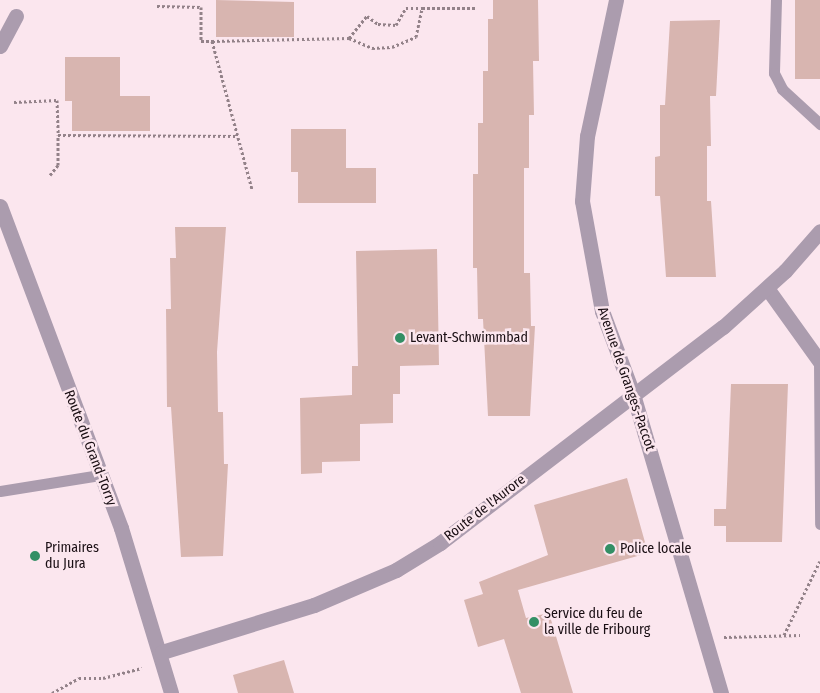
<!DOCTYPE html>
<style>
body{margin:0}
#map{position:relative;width:820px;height:693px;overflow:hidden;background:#fbe6ee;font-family:"Fira Sans Condensed",sans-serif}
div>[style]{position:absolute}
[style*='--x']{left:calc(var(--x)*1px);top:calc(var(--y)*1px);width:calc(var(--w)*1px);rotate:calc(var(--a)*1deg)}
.building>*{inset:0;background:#d8b5b0}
.path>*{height:3px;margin-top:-1.5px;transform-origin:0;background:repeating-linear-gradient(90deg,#938289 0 2.5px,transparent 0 5px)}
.service>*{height:11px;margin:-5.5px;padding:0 5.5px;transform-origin:5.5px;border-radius:5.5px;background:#ab9cae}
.minor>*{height:15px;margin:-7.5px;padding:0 7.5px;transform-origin:7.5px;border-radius:7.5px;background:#ab9cae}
.dots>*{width:14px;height:14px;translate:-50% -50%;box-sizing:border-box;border:2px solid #fbe6ee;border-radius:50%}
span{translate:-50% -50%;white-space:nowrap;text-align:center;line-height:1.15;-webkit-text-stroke:5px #fbe6ee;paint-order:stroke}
.poi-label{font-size:14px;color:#190e13}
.left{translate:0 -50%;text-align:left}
.street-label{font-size:14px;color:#190e13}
</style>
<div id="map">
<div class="building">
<i style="clip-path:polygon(216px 0,294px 2px,294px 37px,216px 37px)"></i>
<i style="clip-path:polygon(493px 0,538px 0,539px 61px,533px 61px,534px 115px,529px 115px,529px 168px,524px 168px,524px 273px,530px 273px,531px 326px,535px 326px,530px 416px,488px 416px,483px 319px,478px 319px,477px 268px,473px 268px,473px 174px,478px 174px,478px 123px,483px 123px,483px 71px,488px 71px,488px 19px,493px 19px)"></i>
<i style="clip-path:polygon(795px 0,820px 0,820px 79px,795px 79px)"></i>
<i style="clip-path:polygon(720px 20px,716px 96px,710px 96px,711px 146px,707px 146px,707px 201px,711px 201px,716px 277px,666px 277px,660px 196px,655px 196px,655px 157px,660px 156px,660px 105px,665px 105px,670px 21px)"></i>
<i style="clip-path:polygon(65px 57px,120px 57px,120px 96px,150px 96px,150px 131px,72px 131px,72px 101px,65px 101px)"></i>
<i style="clip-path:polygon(291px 129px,346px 129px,346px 168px,376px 168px,376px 203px,298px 203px,298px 172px,291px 172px)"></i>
<i style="clip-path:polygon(175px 227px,226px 227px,217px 352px,218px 412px,223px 412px,224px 464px,228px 464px,223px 556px,181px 557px,171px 407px,167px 407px,166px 309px,171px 309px,170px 258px,176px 258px)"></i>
<i style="clip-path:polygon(437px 249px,439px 365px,400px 366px,400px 394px,393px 394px,393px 423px,360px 424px,360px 461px,322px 462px,322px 473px,301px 474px,300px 398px,352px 395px,352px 366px,358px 366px,356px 251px)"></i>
<i style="clip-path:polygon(731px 384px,788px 384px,782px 542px,726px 542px,726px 526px,714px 526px,714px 509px,726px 509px)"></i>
<i style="clip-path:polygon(627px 478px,648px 553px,518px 590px,526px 618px,549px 613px,573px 693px,521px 693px,504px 639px,478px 647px,464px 600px,483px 594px,479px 582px,548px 555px,534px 505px)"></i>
<i style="clip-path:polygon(284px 660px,294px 693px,238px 693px,233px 675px)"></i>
</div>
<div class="path">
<i style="--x:157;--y:6;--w:44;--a:1.3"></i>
<i style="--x:201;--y:7;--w:34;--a:90"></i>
<i style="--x:201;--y:41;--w:11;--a:0"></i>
<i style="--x:212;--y:41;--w:153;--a:74.9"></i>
<i style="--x:349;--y:38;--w:28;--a:-51"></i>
<i style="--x:367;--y:16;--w:14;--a:36"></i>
<i style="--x:378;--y:24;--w:18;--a:3"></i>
<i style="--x:396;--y:25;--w:20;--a:-60"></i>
<i style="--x:406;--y:8;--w:16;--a:0"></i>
<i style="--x:212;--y:41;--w:137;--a:-1.3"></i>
<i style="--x:349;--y:38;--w:25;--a:23"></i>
<i style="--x:372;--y:48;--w:20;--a:-3"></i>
<i style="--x:392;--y:47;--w:26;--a:-23"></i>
<i style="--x:416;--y:37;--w:30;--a:-78"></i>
<i style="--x:422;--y:8;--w:55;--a:0"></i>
<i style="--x:14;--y:102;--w:43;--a:-2.7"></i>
<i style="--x:57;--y:100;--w:35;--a:88"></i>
<i style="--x:50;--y:175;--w:13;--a:-51"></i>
<i style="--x:58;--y:165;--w:30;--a:-90"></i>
<i style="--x:58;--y:135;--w:180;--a:0.3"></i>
<i style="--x:784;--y:635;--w:82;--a:-64.1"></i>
<i style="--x:724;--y:637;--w:76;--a:-1.5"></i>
<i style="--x:52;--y:693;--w:31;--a:-29"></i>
<i style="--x:79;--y:678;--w:24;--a:0"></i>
<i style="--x:103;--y:678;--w:40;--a:-14.4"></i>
</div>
<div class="service">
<i style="--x:776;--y:0;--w:73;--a:91.6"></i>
<i style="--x:774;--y:73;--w:18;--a:63"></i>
<i style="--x:782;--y:89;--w:52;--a:42.6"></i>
<i style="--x:819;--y:361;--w:163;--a:89.6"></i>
<i style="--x:0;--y:491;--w:101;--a:-9.1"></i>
</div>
<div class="minor">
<i style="--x:616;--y:0;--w:139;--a:102"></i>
<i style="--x:587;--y:136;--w:65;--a:94.4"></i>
<i style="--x:582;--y:201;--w:112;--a:79.7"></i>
<i style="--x:602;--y:311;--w:89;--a:69.5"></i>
<i style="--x:633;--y:394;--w:312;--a:73.6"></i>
<i style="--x:0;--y:46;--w:34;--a:-62"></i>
<i style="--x:0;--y:206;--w:344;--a:69.4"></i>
<i style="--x:121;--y:528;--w:172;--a:73.1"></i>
<i style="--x:767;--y:288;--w:91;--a:54.4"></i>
<i style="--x:162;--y:652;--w:159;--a:-17.2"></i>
<i style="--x:314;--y:605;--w:89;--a:-23.1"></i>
<i style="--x:396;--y:570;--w:52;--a:-31.5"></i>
<i style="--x:440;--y:543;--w:356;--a:-37.4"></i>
<i style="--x:723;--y:327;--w:84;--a:-42.1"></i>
<i style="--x:785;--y:271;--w:53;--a:-48.8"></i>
</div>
<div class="dots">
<i style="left:400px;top:338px;background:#338f65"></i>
<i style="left:610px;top:549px;background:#338f65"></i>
<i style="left:35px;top:556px;background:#338f65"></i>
<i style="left:534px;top:622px;background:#338f65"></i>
</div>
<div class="poi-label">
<span class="left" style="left:410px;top:338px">Levant-Schwimmbad</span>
<span class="left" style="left:45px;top:556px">Primaires<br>du Jura</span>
<span class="left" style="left:620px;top:549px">Police locale</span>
<span class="left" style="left:544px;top:622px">Service du feu de<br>la ville de Fribourg</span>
</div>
<div class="street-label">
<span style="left:626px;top:379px;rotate:71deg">Avenue de Granges-Paccot</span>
<span style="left:90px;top:448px;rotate:69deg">Route du Grand-Torry</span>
<span style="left:485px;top:508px;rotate:-38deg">Route de l'Aurore</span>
</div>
</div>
